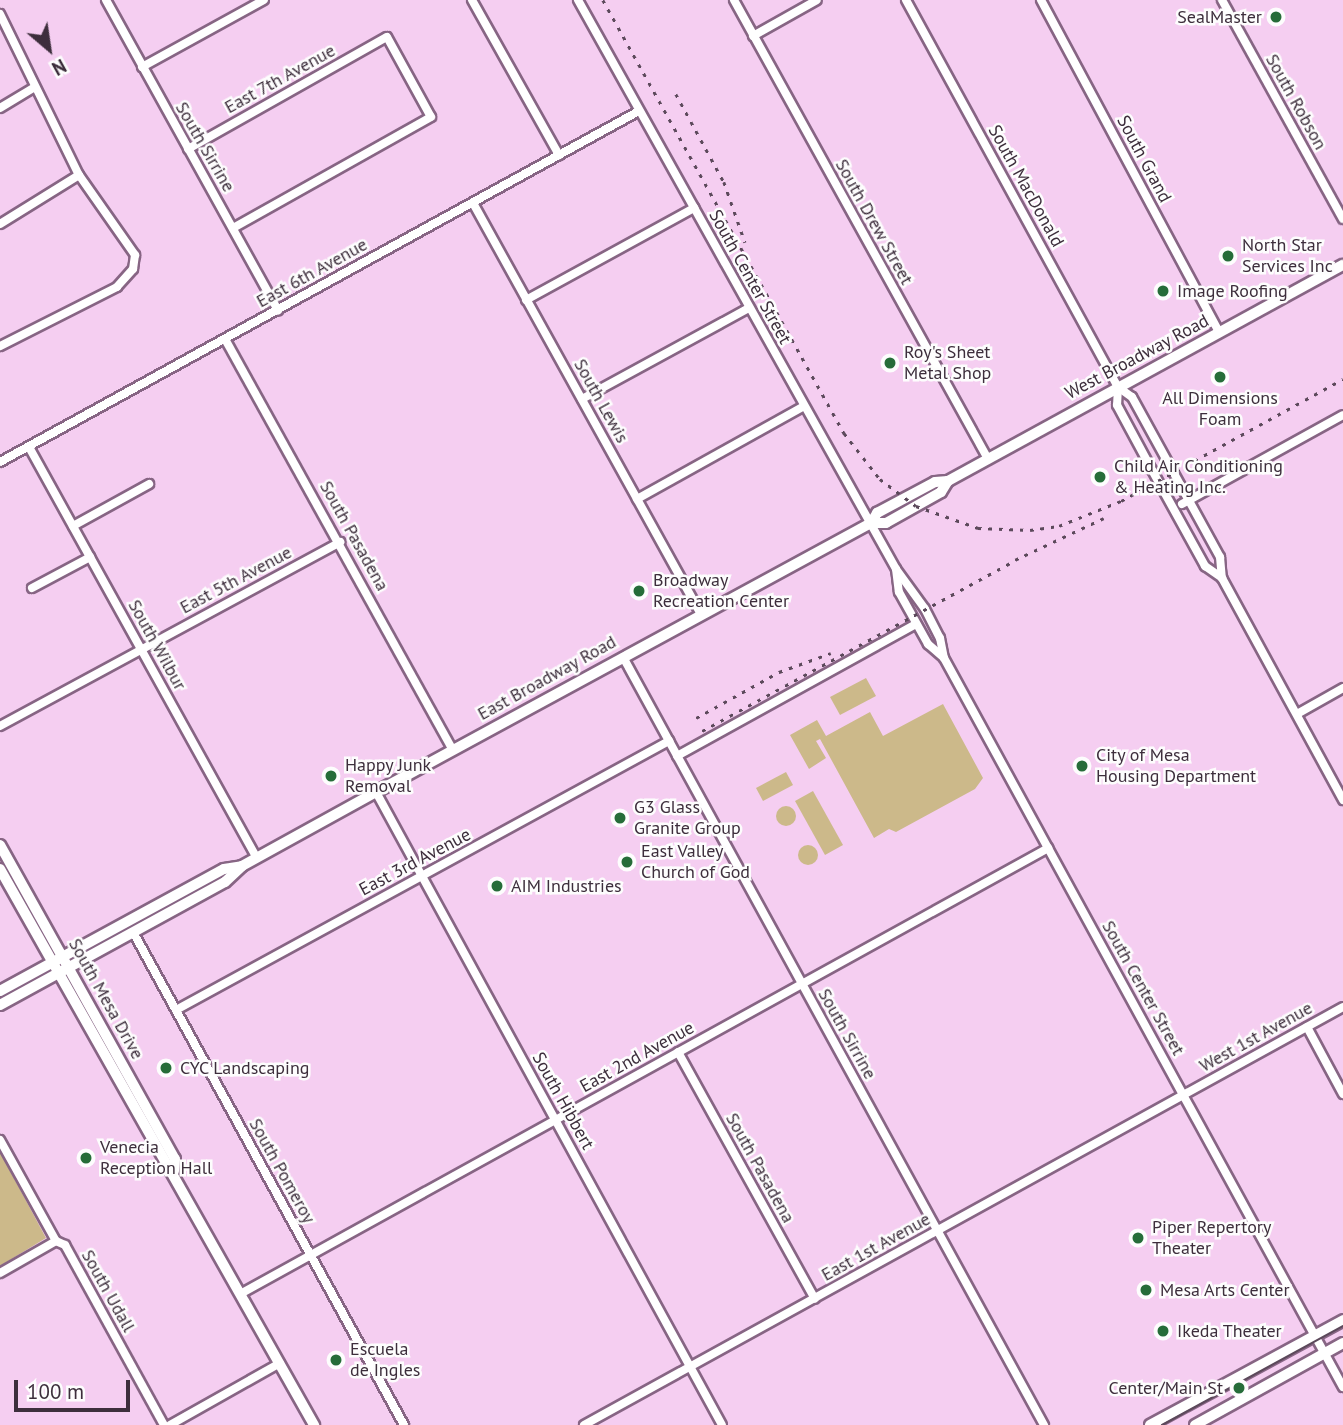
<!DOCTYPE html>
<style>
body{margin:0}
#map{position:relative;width:1343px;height:1425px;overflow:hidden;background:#f5cef1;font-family:"PT Sans",sans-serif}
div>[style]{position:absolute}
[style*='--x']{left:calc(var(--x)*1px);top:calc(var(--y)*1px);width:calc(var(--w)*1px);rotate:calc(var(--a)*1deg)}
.green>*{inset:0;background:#ccb98a}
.round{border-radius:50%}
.roads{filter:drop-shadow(2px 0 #876584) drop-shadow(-2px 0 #876584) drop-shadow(0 2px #876584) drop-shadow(0 -2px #876584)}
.minor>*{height:8px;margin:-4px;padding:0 4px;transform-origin:4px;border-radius:4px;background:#fff}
.major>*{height:10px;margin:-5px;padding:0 5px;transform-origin:5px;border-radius:5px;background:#fff}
.tram>*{height:2px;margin:-1px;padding:0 1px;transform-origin:1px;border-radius:1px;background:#5c495b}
.rail>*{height:2.5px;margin-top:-1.25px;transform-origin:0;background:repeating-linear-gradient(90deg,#5c495b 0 3.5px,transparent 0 10.5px)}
.dots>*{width:19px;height:19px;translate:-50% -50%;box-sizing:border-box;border:4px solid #fdfdfd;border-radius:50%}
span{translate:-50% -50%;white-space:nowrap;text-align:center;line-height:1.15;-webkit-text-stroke:5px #fdfdfd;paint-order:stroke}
.poi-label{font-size:18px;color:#3d2e3c}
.right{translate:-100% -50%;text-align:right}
.left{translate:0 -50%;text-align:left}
.street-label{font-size:18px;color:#3d2e3c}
.north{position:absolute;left:14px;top:14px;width:70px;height:70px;-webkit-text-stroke:5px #fdfdfd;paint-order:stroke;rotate:151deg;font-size:19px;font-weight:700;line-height:28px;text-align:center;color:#3d2e3c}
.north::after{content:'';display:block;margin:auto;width:24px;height:32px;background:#3d2e3c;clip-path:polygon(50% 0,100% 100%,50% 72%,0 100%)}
.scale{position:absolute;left:14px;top:1380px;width:116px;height:32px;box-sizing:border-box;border:4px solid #3d2e3c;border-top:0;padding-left:9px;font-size:21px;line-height:24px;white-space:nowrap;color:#3d2e3c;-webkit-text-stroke:5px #fdfdfd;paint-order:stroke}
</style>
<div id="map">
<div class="green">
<i style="clip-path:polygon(866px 678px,876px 696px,840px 715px,830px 697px)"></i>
<i style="clip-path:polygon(943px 704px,983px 778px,975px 789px,896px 832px,889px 829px,874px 838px,820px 739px,816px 741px,826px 758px,809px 769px,790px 735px,817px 720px,826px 736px,870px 712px,883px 736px)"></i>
<i style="clip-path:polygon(786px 772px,793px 785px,763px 801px,756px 788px)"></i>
<i style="clip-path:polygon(813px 791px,843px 845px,825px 855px,795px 801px)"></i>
<i class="round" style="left:776px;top:806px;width:20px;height:20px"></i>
<i class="round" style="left:798px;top:845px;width:20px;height:20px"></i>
<i style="clip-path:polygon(0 1152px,46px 1238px,0 1266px)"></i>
</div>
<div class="roads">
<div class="minor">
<i style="--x:106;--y:0;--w:355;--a:61"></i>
<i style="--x:472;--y:0;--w:178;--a:60.7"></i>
<i style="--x:578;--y:0;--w:652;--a:60.8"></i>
<i style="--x:896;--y:569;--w:49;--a:54.1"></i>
<i style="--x:925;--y:609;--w:33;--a:63"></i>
<i style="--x:940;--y:638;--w:20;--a:79"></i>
<i style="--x:944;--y:658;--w:831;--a:61.31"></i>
<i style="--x:734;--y:0;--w:525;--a:61.04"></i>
<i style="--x:906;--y:0;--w:441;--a:61.3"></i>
<i style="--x:1118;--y:387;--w:17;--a:36"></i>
<i style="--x:1132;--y:397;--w:183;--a:61.2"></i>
<i style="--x:1220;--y:557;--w:21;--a:85"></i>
<i style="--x:1041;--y:0;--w:377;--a:61.8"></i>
<i style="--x:1222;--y:0;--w:250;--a:61.1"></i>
<i style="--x:0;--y:14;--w:179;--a:63.9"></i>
<i style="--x:79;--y:175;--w:98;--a:55"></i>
<i style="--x:135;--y:255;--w:14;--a:98"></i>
<i style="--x:133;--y:269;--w:24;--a:132"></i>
<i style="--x:117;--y:287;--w:131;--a:153.2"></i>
<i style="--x:753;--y:36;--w:73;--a:-29.4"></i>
<i style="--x:142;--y:67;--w:139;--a:-28.8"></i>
<i style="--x:0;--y:108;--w:39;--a:-31"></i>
<i style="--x:188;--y:149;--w:228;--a:-29.4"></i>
<i style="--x:387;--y:37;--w:91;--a:61.2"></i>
<i style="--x:431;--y:117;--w:227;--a:150.7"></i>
<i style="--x:473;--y:203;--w:471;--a:61"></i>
<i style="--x:0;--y:224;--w:93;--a:-31.8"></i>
<i style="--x:526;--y:300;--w:192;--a:-28.7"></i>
<i style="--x:225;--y:339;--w:470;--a:61"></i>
<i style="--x:1118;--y:387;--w:18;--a:93"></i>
<i style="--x:1117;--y:405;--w:74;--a:61.7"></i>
<i style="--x:1152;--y:470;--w:110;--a:61.1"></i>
<i style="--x:1205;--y:566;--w:21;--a:35"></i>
<i style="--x:1222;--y:578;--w:253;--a:61.4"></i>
<i style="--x:582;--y:399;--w:190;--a:-28.6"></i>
<i style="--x:29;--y:447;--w:470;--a:61"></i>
<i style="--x:0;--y:462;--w:729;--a:-28.78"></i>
<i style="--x:637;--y:499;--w:191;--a:-29.1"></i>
<i style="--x:1182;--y:504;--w:184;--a:-28.9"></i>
<i style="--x:73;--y:526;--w:87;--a:-28.9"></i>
<i style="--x:896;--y:569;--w:23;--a:83"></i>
<i style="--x:899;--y:592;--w:60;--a:60.9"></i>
<i style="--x:928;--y:644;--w:21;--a:41"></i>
<i style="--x:32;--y:588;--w:66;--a:-28.1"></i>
<i style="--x:623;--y:657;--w:876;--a:61.27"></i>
<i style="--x:1297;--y:714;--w:53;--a:-29.5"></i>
<i style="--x:0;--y:726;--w:387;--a:-28.4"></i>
<i style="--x:677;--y:756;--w:273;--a:-28.9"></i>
<i style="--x:376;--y:792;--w:721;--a:61.34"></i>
<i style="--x:133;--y:932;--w:563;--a:61.2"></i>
<i style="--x:176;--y:1010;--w:562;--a:-28.62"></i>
<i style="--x:1307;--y:1027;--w:76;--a:61.8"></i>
<i style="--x:678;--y:1052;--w:282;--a:61"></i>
<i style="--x:0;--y:1140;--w:115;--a:61"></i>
<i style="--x:56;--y:1241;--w:10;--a:24"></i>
<i style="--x:65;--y:1245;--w:205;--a:61.2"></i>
<i style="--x:0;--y:1273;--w:64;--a:-29.7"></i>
<i style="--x:242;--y:1293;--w:921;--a:-28.9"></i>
<i style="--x:170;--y:1425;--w:126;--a:-29.4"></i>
<i style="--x:584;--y:1425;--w:866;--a:-28.84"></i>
</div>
<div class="major">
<i style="--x:871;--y:523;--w:15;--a:0"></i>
<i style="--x:886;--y:523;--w:63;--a:-29.4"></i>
<i style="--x:941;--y:492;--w:13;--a:-58"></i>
<i style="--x:0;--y:845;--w:359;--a:60.9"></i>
<i style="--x:175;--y:1159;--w:12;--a:95"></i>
<i style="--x:0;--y:869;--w:639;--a:60.54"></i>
<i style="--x:0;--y:991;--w:255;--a:-28.6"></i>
<i style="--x:224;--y:869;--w:18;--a:-9"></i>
<i style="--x:0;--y:1005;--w:256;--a:-28.7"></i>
<i style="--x:225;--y:882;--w:23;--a:-43"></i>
<i style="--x:242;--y:866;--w:153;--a:-28.9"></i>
<i style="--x:376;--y:792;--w:563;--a:-28.52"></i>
<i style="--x:871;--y:523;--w:12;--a:-59"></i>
<i style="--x:877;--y:513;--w:66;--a:-28.1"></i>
<i style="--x:935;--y:482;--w:13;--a:-4"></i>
<i style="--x:948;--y:481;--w:450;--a:-28.7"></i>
<i style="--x:1150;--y:1425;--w:220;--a:-28.5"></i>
<i style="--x:1195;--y:1425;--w:169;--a:-29"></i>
</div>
</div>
<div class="tram">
<i style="--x:1162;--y:1425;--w:206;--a:-28.7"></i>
</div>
<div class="rail">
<i style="--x:603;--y:0;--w:496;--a:60.9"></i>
<i style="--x:844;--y:433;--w:58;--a:52"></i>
<i style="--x:880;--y:479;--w:45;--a:36.9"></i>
<i style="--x:916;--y:506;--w:66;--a:19.5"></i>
<i style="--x:978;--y:528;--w:52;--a:2.2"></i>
<i style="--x:1030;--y:530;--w:29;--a:-8"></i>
<i style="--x:1059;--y:526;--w:67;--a:-22"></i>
<i style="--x:1121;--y:501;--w:253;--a:-28.8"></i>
<i style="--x:676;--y:94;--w:100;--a:61.4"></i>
<i style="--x:724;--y:182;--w:64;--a:70.7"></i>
<i style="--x:696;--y:718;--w:95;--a:-29"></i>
<i style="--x:779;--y:672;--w:55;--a:-20.1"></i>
<i style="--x:702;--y:731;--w:357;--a:-28.6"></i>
<i style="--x:1015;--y:560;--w:98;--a:-25.3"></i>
</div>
<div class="dots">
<i style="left:1276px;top:17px;background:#266c39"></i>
<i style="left:1228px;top:256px;background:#266c39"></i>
<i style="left:1163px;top:291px;background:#266c39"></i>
<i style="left:890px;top:363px;background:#266c39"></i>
<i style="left:1220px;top:377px;background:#266c39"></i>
<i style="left:1100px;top:477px;background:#266c39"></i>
<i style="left:639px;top:591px;background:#266c39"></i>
<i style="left:1082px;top:766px;background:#266c39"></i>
<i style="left:331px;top:776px;background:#266c39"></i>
<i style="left:620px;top:818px;background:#266c39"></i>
<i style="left:627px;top:862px;background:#266c39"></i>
<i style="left:497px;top:886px;background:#266c39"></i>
<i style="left:166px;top:1068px;background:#266c39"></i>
<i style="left:86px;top:1158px;background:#266c39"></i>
<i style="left:1138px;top:1238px;background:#266c39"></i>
<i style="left:1146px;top:1290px;background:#266c39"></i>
<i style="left:1163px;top:1331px;background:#266c39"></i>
<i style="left:336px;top:1360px;background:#266c39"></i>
<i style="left:1239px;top:1388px;background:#266c39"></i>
</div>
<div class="poi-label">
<span class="right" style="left:1262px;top:17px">SealMaster</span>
<span class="left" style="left:1242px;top:256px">North Star<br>Services Inc</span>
<span class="left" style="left:1177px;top:291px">Image Roofing</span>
<span class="left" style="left:904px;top:363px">Roy's Sheet<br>Metal Shop</span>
<span style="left:1220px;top:409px">All Dimensions<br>Foam</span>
<span class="left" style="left:1114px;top:477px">Child Air Conditioning<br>&amp; Heating Inc.</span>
<span class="left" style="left:653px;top:591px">Broadway<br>Recreation Center</span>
<span class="left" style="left:1096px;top:766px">City of Mesa<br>Housing Department</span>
<span class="left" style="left:345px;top:776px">Happy Junk<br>Removal</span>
<span class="left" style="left:634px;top:818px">G3 Glass<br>Granite Group</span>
<span class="left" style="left:641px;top:862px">East Valley<br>Church of God</span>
<span class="left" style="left:511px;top:886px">AIM Industries</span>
<span class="left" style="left:180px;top:1068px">CYC Landscaping</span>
<span class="left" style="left:100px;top:1158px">Venecia<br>Reception Hall</span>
<span class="left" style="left:1152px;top:1238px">Piper Repertory<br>Theater</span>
<span class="left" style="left:1160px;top:1290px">Mesa Arts Center</span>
<span class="left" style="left:1177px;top:1331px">Ikeda Theater</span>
<span class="left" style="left:350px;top:1360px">Escuela<br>de Ingles</span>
<span class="right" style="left:1223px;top:1388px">Center/Main St</span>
</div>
<div class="street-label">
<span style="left:280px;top:79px;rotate:-29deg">East 7th Avenue</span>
<span style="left:1296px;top:102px;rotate:61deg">South Robson</span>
<span style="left:205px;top:147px;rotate:60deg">South Sirrine</span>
<span style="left:1144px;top:159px;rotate:62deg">South Grand</span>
<span style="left:1026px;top:186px;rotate:61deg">South MacDonald</span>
<span style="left:874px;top:222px;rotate:61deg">South Drew Street</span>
<span style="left:312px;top:273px;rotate:-29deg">East 6th Avenue</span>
<span style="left:750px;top:277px;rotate:61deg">South Center Street</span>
<span style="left:1137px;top:357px;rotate:-28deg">West Broadway Road</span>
<span style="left:601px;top:401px;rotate:61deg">South Lewis</span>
<span style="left:354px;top:536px;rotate:61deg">South Pasadena</span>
<span style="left:236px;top:580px;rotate:-28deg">East 5th Avenue</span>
<span style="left:157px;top:645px;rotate:61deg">South Wilbur</span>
<span style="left:547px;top:678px;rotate:-29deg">East Broadway Road</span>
<span style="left:415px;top:862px;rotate:-28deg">East 3rd Avenue</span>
<span style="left:1143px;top:988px;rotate:61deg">South Center Street</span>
<span style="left:106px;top:999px;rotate:61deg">South Mesa Drive</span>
<span style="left:847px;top:1034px;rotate:61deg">South Sirrine</span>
<span style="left:1256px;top:1037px;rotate:-29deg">West 1st Avenue</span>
<span style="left:637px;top:1057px;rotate:-29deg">East 2nd Avenue</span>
<span style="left:563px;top:1101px;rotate:61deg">South Hibbert</span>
<span style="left:760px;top:1168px;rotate:61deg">South Pasadena</span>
<span style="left:282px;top:1171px;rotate:61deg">South Pomeroy</span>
<span style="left:876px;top:1247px;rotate:-29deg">East 1st Avenue</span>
<span style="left:108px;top:1291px;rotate:61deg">South Udall</span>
</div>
<div class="north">N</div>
<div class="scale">100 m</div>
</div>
